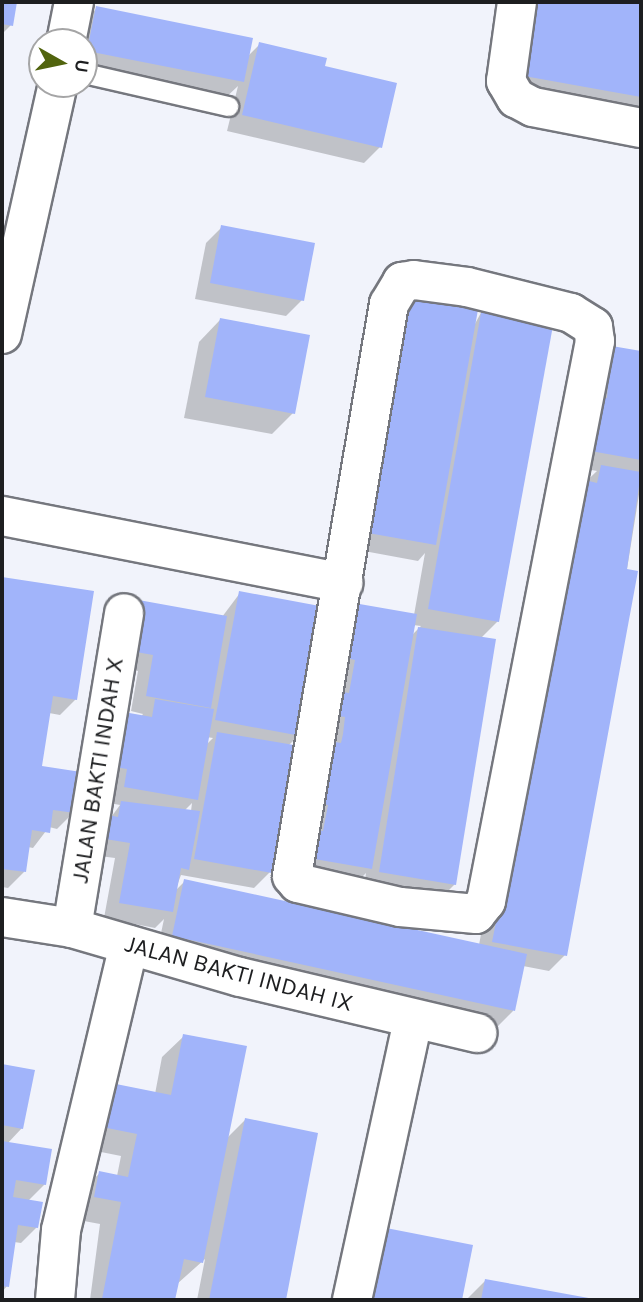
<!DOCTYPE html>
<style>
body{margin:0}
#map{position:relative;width:643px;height:1302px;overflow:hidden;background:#f1f3fb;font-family:Karla,sans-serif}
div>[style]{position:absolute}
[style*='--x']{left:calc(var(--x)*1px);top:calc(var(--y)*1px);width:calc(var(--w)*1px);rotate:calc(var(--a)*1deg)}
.shadow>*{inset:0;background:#0003}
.building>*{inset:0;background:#a1b4fa}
.roads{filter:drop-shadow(2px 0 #75777e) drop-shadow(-2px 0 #75777e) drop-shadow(0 2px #75777e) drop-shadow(0 -2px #75777e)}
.lane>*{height:19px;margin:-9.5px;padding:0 9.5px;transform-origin:9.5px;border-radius:9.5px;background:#fff}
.street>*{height:38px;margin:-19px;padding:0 19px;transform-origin:19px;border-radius:19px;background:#fff}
span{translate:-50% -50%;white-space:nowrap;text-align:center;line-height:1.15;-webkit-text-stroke:7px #fff;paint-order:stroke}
.street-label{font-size:24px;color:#1d1e20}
.frame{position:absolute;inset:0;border:4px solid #1d1e20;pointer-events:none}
.north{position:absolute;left:28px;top:28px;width:70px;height:70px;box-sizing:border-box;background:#fff;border:2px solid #a5a5a6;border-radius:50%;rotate:99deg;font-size:19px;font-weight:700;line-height:28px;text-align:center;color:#1d1e20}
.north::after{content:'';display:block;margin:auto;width:24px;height:32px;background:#51640e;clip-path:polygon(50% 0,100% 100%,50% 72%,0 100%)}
</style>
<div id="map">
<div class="shadow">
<i style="clip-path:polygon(2px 2px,15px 2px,11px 25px,2px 34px)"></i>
<i style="clip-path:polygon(525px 2px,641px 2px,641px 116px,509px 91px)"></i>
<i style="clip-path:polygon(97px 8px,247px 57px,260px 44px,323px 68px,380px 147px,364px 163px,227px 131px,238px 86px,220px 103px,84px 76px,84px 42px,75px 30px)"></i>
<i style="clip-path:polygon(222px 227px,302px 300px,286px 316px,195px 299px,206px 243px)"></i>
<i style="clip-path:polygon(evenodd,483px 309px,498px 621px,481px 638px,455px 884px,439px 900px,364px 888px,366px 873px,355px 884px,288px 873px,323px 672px,414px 615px,425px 553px,418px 561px,353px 549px,483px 309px,413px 625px,421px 626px,411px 636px,413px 625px)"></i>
<i style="clip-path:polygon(220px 320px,293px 413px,272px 434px,184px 418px,199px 342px)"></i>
<i style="clip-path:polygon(evenodd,607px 347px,641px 353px,641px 482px,565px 955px,549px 971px,523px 966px,513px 1011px,497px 1027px,461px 1019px,463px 1010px,294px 973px,157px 952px,164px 919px,155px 928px,104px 918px,115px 858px,84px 854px,120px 805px,109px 803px,94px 782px,143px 714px,131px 711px,138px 671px,110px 665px,118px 617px,222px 617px,240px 593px,299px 735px,288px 746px,270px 872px,254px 888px,181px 875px,175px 891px,185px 881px,479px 945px,547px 575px,569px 498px,597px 471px,570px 466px,607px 347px,206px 737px,213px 738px,205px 746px,206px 737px,607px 347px,192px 803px,191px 811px,185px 810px,192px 803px)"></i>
<i style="clip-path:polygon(2px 579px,76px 699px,60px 715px,49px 713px,40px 768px,73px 813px,57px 829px,49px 827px,33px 848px,28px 847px,24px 872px,8px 888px,2px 887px)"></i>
<i style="clip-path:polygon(184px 1036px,226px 1139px,245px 1120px,316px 1134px,284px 1300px,197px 1300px,205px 1259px,177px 1284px,173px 1300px,90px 1300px,100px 1224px,73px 1219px,78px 1194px,100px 1173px,117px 1176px,121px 1156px,86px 1149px,94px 1108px,116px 1086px,155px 1094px,162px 1057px)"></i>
<i style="clip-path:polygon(2px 1066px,33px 1072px,22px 1128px,7px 1144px,45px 1184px,28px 1201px,37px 1227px,21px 1243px,14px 1242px,7px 1286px,2px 1292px)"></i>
<i style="clip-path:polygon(486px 1280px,592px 1300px,466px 1300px)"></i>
</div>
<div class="building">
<i style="clip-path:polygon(2px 2px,17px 2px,13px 26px,2px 24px)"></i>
<i style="clip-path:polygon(538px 2px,641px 2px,641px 97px,524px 76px)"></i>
<i style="clip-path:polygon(96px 6px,253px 38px,244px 82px,87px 51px)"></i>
<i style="clip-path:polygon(259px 42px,327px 58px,325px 66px,397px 83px,382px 148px,242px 115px)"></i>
<i style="clip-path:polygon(221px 225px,315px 243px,304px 301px,210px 283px)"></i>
<i style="clip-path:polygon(401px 289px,479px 304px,436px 545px,368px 533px)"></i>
<i style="clip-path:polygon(482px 307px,554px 320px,499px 622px,428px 609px)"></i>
<i style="clip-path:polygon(220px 318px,310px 335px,295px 414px,205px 397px)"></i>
<i style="clip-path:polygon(606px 345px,641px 351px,641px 460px,585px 450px,595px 396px,607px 398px,608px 386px,599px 384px)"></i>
<i style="clip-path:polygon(601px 465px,641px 472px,627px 569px,638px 571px,567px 956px,492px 942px,585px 480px,597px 483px)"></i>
<i style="clip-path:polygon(2px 577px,94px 591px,77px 700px,53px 696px,42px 766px,81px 772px,75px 813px,53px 810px,50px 833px,32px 830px,26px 872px,2px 869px)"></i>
<i style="clip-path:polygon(239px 591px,325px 607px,301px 736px,215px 720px)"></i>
<i style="clip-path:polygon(133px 599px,227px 616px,211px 708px,146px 696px,153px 655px,125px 650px)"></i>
<i style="clip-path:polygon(348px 602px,417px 614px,372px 869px,303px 857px,308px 828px,323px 831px,328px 805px,306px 801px,323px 740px,341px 743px,343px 734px,345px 717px,332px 715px,335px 691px,349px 693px,355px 660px,338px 656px)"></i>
<i style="clip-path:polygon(418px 627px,496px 639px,456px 885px,379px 872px)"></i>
<i style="clip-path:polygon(155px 699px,214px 709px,198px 800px,124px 787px,127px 769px,109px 766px,118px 711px,152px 717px)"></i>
<i style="clip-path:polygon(217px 732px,294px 745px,272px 873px,194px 859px)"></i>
<i style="clip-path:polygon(121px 801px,200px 811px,189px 870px,181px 868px,173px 912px,119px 903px,130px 843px,99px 838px,103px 814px,118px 817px)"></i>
<i style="clip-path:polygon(184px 879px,527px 954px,515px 1011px,172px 936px)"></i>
<i style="clip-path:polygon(183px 1034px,247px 1046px,203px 1263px,184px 1259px,175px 1300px,102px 1299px,121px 1202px,94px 1197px,99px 1171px,128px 1177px,137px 1134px,107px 1128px,116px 1084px,171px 1095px)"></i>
<i style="clip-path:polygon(2px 1064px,35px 1070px,23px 1129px,2px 1125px)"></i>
<i style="clip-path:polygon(245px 1118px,318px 1133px,286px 1300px,209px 1300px)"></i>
<i style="clip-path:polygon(2px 1141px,52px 1149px,46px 1185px,16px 1180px,13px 1197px,43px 1202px,38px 1228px,18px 1225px,9px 1287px,2px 1286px)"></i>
<i style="clip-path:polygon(381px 1227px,473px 1245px,462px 1300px,366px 1300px)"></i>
<i style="clip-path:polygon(485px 1279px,594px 1299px,594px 1300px,481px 1300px)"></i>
</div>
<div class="roads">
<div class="lane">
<i style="--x:84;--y:73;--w:148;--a:12.9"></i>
</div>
<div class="street">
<i style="--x:517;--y:2;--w:80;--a:97.9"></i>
<i style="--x:506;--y:81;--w:20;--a:60"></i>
<i style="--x:516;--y:98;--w:19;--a:28"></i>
<i style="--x:533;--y:107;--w:110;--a:11"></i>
<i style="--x:66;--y:42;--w:41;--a:-78.7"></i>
<i style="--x:414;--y:280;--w:53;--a:7.5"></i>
<i style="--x:467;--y:287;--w:107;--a:14"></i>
<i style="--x:571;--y:313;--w:26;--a:32"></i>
<i style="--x:593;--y:327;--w:14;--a:82"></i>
<i style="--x:595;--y:341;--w:571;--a:101.01"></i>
<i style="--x:486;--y:901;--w:16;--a:128"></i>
<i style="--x:476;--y:914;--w:76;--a:-174.7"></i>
<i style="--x:400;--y:907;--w:105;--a:-166.8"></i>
<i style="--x:298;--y:883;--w:9;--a:-131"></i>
<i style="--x:292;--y:876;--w:580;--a:-80.38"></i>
<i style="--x:389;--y:304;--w:26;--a:-59"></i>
<i style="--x:402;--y:282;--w:12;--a:-9"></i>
<i style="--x:2;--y:334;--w:256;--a:-77.4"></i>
<i style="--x:2;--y:516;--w:348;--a:11.1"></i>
<i style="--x:2;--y:917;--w:71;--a:8.9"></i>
<i style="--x:72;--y:928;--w:175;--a:16.3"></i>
<i style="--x:240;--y:977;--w:244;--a:13.3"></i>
<i style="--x:72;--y:928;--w:319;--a:-80.6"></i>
<i style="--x:55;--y:1300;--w:70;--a:-85.1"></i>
<i style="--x:61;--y:1230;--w:293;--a:-76.6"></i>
<i style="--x:352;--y:1300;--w:287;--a:-77.7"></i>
</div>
</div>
<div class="street-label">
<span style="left:98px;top:770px;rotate:-81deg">JALAN BAKTI INDAH X</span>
<span style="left:239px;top:974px;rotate:15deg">JALAN BAKTI INDAH IX</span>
</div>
<div class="frame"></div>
<div class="north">U</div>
</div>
